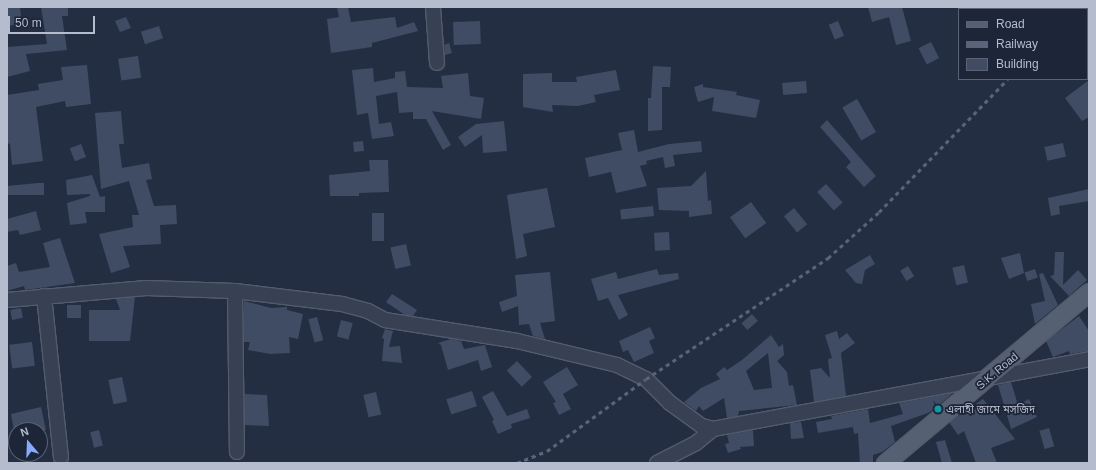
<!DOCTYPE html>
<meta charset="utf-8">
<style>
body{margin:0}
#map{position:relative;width:1096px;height:470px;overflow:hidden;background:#242e43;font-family:Helvetica,"Noto Sans Bengali",sans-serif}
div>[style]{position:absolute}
.building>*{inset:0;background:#3f4c63;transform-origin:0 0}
.roads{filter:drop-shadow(1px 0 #535c6d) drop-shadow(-1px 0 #535c6d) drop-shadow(0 1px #535c6d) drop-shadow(0 -1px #535c6d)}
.minor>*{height:14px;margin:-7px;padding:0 7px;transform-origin:7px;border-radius:7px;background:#384153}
.major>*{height:17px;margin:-8.5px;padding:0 8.5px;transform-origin:8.5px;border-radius:8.5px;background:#566073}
.rail>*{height:3px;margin-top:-1.5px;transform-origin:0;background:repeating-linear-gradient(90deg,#5a647a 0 4px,transparent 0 8px)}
.dots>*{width:11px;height:11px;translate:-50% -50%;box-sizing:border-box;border:2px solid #1d2638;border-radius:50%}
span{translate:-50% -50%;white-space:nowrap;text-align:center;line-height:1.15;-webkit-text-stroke:3.5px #1d2638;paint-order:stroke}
.street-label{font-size:11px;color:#b5bccd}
.poi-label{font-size:11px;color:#b5bccd}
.left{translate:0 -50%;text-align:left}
.frame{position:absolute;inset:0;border:8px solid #b5bccd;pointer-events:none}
.legend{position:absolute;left:958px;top:8px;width:130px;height:72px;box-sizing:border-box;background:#1d2638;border:1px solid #5a6274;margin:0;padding:5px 7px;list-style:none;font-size:12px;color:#b5bccd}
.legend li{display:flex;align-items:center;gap:8px;height:20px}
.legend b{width:20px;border:1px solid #5a6274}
.north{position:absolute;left:8px;top:422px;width:40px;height:40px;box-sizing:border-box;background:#1d2638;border:1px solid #5a6274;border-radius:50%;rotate:341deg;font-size:11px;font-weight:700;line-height:16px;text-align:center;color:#b5bccd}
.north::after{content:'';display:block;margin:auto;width:14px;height:18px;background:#88abff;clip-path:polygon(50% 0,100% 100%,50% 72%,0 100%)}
.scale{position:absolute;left:8px;top:16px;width:87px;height:18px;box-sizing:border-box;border:2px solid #b5bccd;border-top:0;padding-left:5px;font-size:12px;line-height:14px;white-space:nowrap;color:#b5bccd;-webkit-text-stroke:3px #1d2638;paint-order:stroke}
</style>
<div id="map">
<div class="building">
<i style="clip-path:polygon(7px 7px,20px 7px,22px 24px,7px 26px)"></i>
<i style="clip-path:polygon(41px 7px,68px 7px,68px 16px,62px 16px,67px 50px,26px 54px,30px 71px,7px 77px,7px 47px,47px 44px)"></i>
<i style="clip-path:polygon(337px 7px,348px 7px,351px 22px,395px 17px,397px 28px,414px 22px,418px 31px,372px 43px,372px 47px,331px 53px,327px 19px,339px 17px)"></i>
<i style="clip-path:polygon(868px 7px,902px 7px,911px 41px,896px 45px,889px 17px,872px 22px)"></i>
<i style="clip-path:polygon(126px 17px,131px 28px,120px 32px,115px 21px)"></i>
<i style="left:480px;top:21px;width:23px;height:27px;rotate:88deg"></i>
<i style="left:838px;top:21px;width:16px;height:10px;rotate:68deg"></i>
<i style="left:159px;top:26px;width:13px;height:19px;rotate:72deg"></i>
<i style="left:931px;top:42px;width:18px;height:14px;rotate:63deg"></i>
<i style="clip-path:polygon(449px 43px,452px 53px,445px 55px,444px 45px)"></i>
<i style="left:138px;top:56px;width:22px;height:20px;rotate:82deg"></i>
<i style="clip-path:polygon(87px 65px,91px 104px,66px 107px,65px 101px,36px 107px,43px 161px,12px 165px,10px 144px,7px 143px,7px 95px,39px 90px,38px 84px,63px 80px,61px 67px)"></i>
<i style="clip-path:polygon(653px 66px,671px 67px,670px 87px,662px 87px,662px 130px,648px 131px,648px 98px,651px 98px)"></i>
<i style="clip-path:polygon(373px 68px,374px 82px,395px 78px,395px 72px,405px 71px,407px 87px,443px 88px,441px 76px,468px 73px,470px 96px,484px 98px,481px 119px,432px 111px,451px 145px,443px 150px,426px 119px,413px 119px,413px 112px,399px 113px,397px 92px,376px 96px,379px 124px,391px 122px,394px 136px,372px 139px,368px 113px,357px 115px,352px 70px)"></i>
<i style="clip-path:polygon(616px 70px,620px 90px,594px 95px,596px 102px,578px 106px,552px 105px,553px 112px,523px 107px,523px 74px,552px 73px,552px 82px,577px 82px,576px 77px)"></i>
<i style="clip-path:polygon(1089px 80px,1089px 117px,1082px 121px,1065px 98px)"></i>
<i style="left:806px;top:81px;width:12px;height:24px;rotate:85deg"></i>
<i style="clip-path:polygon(703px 84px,703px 87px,737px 92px,736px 95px,760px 100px,756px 118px,712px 111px,714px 97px,698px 102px,694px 87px)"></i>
<i style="left:857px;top:99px;width:38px;height:17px;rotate:60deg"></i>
<i style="clip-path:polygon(121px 111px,124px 144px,119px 144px,122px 168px,149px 163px,152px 179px,146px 180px,154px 206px,176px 205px,177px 224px,160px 225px,161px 244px,123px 246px,130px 267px,111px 273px,99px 234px,133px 227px,132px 215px,139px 215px,129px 181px,101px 189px,95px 113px)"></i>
<i style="clip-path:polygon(827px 120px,876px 176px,864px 187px,846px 167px,851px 162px,820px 127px)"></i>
<i style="clip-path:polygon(504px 121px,507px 151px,483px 153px,482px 135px,465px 147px,458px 137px,476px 124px)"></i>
<i style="clip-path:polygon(634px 130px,638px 152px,669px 144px,701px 141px,702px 152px,673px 155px,675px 166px,665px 168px,663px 157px,646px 161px,647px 164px,640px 166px,647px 186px,616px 193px,611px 172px,589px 177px,585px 158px,622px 150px,618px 133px)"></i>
<i style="left:363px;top:141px;width:10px;height:10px;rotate:84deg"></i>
<i style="left:1063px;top:143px;width:14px;height:19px;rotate:78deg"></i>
<i style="left:81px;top:144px;width:14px;height:12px;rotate:69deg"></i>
<i style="clip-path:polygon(369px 160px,388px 160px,389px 192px,359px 193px,359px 196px,330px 196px,329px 175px,370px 171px)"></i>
<i style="clip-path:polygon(706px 171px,708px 201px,711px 200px,712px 214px,689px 217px,689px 211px,659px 210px,657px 188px,691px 186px)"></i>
<i style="clip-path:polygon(92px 175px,100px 197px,105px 196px,105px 212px,85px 212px,87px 223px,70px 225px,67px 203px,90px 196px,90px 194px,67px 195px,66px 180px)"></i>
<i style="clip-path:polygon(38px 183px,44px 183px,44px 195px,7px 195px,7px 186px)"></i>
<i style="left:826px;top:184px;width:25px;height:12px;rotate:48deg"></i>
<i style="clip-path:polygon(547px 188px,555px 227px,523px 234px,527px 256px,516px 259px,507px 195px)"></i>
<i style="clip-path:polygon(1089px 189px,1089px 201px,1059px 206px,1060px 214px,1051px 216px,1048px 198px)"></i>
<i style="left:751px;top:202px;width:26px;height:26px;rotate:54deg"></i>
<i style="left:653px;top:206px;width:10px;height:33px;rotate:84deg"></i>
<i style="left:794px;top:208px;width:21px;height:13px;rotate:51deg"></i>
<i style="clip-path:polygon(36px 211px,41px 230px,20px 235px,18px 230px,7px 232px,7px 219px)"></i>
<i style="left:372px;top:213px;width:12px;height:28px"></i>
<i style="left:669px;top:232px;width:18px;height:15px;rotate:87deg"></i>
<i style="clip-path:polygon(60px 238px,75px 283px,25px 290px,24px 286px,7px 291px,7px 266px,16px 263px,19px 272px,50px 267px,43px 243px)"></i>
<i style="left:406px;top:244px;width:22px;height:16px;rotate:77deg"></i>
<i style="clip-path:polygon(1055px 252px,1064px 252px,1063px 285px,1078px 270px,1087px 280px,1069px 296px,1050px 276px,1054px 275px)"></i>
<i style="clip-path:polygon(1020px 253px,1024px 273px,1009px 279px,1001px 258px)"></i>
<i style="clip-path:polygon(870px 255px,875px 264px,865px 270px,862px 284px,856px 283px,845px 270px)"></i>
<i style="left:964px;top:265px;width:18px;height:12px;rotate:77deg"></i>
<i style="left:908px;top:266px;width:12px;height:9px;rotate:59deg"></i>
<i style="clip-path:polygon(657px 269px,659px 275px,678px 273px,679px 279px,618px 295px,628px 315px,619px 320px,608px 298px,598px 301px,591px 279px,616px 272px,618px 279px)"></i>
<i style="left:1035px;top:269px;width:9px;height:11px;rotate:72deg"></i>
<i style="clip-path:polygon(550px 272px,555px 321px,540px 323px,545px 339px,533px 336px,529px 324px,519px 325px,518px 306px,502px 312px,499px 302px,517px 296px,515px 275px)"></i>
<i style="clip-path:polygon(1043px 273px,1058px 305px,1035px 324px,1031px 304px,1045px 301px,1039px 274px)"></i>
<i style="clip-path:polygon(392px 294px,417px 310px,413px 316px,405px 315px,386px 302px)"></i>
<i style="clip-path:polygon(135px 297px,130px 341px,89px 341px,89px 310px,120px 310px,116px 299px)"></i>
<i style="clip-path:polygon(244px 301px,271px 308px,287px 307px,287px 310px,303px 314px,298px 339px,289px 337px,290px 353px,270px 354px,248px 350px,250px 342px,244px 342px)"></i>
<i style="left:67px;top:305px;width:14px;height:13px"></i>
<i style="left:21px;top:308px;width:10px;height:11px;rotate:79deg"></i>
<i style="left:752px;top:314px;width:9px;height:14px;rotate:49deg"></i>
<i style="clip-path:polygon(1079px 316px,1089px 331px,1089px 351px,1070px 354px,1069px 351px,1053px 357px,1046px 341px)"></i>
<i style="left:317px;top:317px;width:24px;height:9px;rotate:75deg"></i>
<i style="left:341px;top:320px;width:12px;height:17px;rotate:14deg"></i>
<i style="clip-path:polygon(650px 327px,655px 338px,649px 341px,654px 353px,634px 362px,628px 350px,623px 352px,619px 341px)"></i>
<i style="clip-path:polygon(385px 329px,393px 331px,389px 347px,400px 346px,402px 363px,382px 361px,384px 339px,382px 338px)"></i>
<i style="clip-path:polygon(837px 331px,839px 339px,847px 333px,855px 343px,841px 353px,846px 396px,814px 402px,810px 370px,821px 368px,830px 378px,828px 359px,832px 358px,825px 335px)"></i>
<i style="clip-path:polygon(evenodd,771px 335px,779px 347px,783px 344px,784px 355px,777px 361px,787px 372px,789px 386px,793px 385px,797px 405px,739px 411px,738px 416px,727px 418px,724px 398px,703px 411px,699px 406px,696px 411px,684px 402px,701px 388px,720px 379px,716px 374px,724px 367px,727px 370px,742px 360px,771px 335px,768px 353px,772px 388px,754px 390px,746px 371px,768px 353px)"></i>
<i style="clip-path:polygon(451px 339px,461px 341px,464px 349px,485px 345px,492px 367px,481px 371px,478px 360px,448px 370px,441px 345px,438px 343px)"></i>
<i style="left:32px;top:342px;width:24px;height:23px;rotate:83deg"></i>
<i style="left:517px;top:361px;width:22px;height:14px;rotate:47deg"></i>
<i style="clip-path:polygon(567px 367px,578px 385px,563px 394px,571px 409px,559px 415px,553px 403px,556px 402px,543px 382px)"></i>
<i style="left:122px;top:377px;width:25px;height:14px;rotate:78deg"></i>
<i style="clip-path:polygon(1011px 382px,1018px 405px,1029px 399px,1037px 417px,1011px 429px,998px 385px)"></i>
<i style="left:472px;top:391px;width:16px;height:27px;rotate:72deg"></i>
<i style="clip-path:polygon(493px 391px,507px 416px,527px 409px,530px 418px,511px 424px,512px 428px,498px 434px,492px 421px,494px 420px,482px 397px)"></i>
<i style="left:376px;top:392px;width:23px;height:13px;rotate:77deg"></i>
<i style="clip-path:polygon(953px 393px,938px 406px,933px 400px,936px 408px,928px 413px,891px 426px,895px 442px,882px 452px,873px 455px,873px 463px,860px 463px,858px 433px,854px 434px,853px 427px,818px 433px,816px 422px,832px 419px,831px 416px,868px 409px,870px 423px,903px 414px,899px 403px)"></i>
<i style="clip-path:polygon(245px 394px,267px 395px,269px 426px,245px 425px)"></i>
<i style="clip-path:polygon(983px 399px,1015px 439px,991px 448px,997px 463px,976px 463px,964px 431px,958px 435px,949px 422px)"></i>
<i style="clip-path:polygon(41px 407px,46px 430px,14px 430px,11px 414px)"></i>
<i style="clip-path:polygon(801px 422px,804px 438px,791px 439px,790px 423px)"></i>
<i style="left:1049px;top:428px;width:19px;height:10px;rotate:74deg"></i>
<i style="left:99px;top:430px;width:16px;height:9px;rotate:76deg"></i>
<i style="clip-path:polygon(753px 430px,754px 446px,740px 447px,741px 449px,728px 453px,725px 444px,729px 443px,727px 435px)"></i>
<i style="clip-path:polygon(945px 440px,952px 463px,942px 463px,936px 442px)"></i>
</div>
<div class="roads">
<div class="minor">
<i style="left:433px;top:7px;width:56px;rotate:85.9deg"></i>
<i style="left:235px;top:291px;width:161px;rotate:89.3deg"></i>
<i style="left:44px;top:296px;width:162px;rotate:84deg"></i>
<i style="left:7px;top:300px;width:140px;rotate:-4.9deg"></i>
<i style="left:146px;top:288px;width:89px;rotate:1.9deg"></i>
<i style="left:235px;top:291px;width:108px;rotate:6.9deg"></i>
<i style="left:342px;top:304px;width:27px;rotate:15deg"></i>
<i style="left:368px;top:311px;width:19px;rotate:28deg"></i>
<i style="left:385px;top:320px;width:134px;rotate:9deg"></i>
<i style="left:517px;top:341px;width:103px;rotate:13.5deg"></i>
<i style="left:617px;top:365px;width:32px;rotate:26deg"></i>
<i style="left:646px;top:379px;width:34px;rotate:45deg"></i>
<i style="left:670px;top:403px;width:39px;rotate:36deg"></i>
<i style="left:702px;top:426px;width:11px;rotate:15deg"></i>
<i style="left:713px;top:429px;width:382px;rotate:-10.5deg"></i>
<i style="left:657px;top:463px;width:44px;rotate:-27.1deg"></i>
<i style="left:696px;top:443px;width:22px;rotate:-39deg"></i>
</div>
<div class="major">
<i style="left:885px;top:463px;width:266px;rotate:-40deg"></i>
</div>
</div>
<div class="rail">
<i style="left:1079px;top:9px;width:3px;rotate:-45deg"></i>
<i style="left:517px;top:463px;width:32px;rotate:-22deg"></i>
<i style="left:547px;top:451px;width:122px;rotate:-36deg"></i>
<i style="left:646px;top:379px;width:219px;rotate:-33.6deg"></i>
<i style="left:828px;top:258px;width:69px;rotate:-42deg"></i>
<i style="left:879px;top:212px;width:185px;rotate:-45.9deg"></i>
</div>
<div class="dots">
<i style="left:938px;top:409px;background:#0f9aa8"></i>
</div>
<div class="street-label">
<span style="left:997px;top:371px;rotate:-40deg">S.K. Road</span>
</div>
<div class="poi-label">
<span class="left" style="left:946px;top:409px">এলাহী জামে মসজিদ</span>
</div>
<div class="frame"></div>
<ul class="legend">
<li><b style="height:5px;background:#566073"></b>Road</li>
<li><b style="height:5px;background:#5a647a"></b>Railway</li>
<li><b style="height:11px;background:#3f4c63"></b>Building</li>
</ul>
<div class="north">N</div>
<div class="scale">50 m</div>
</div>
